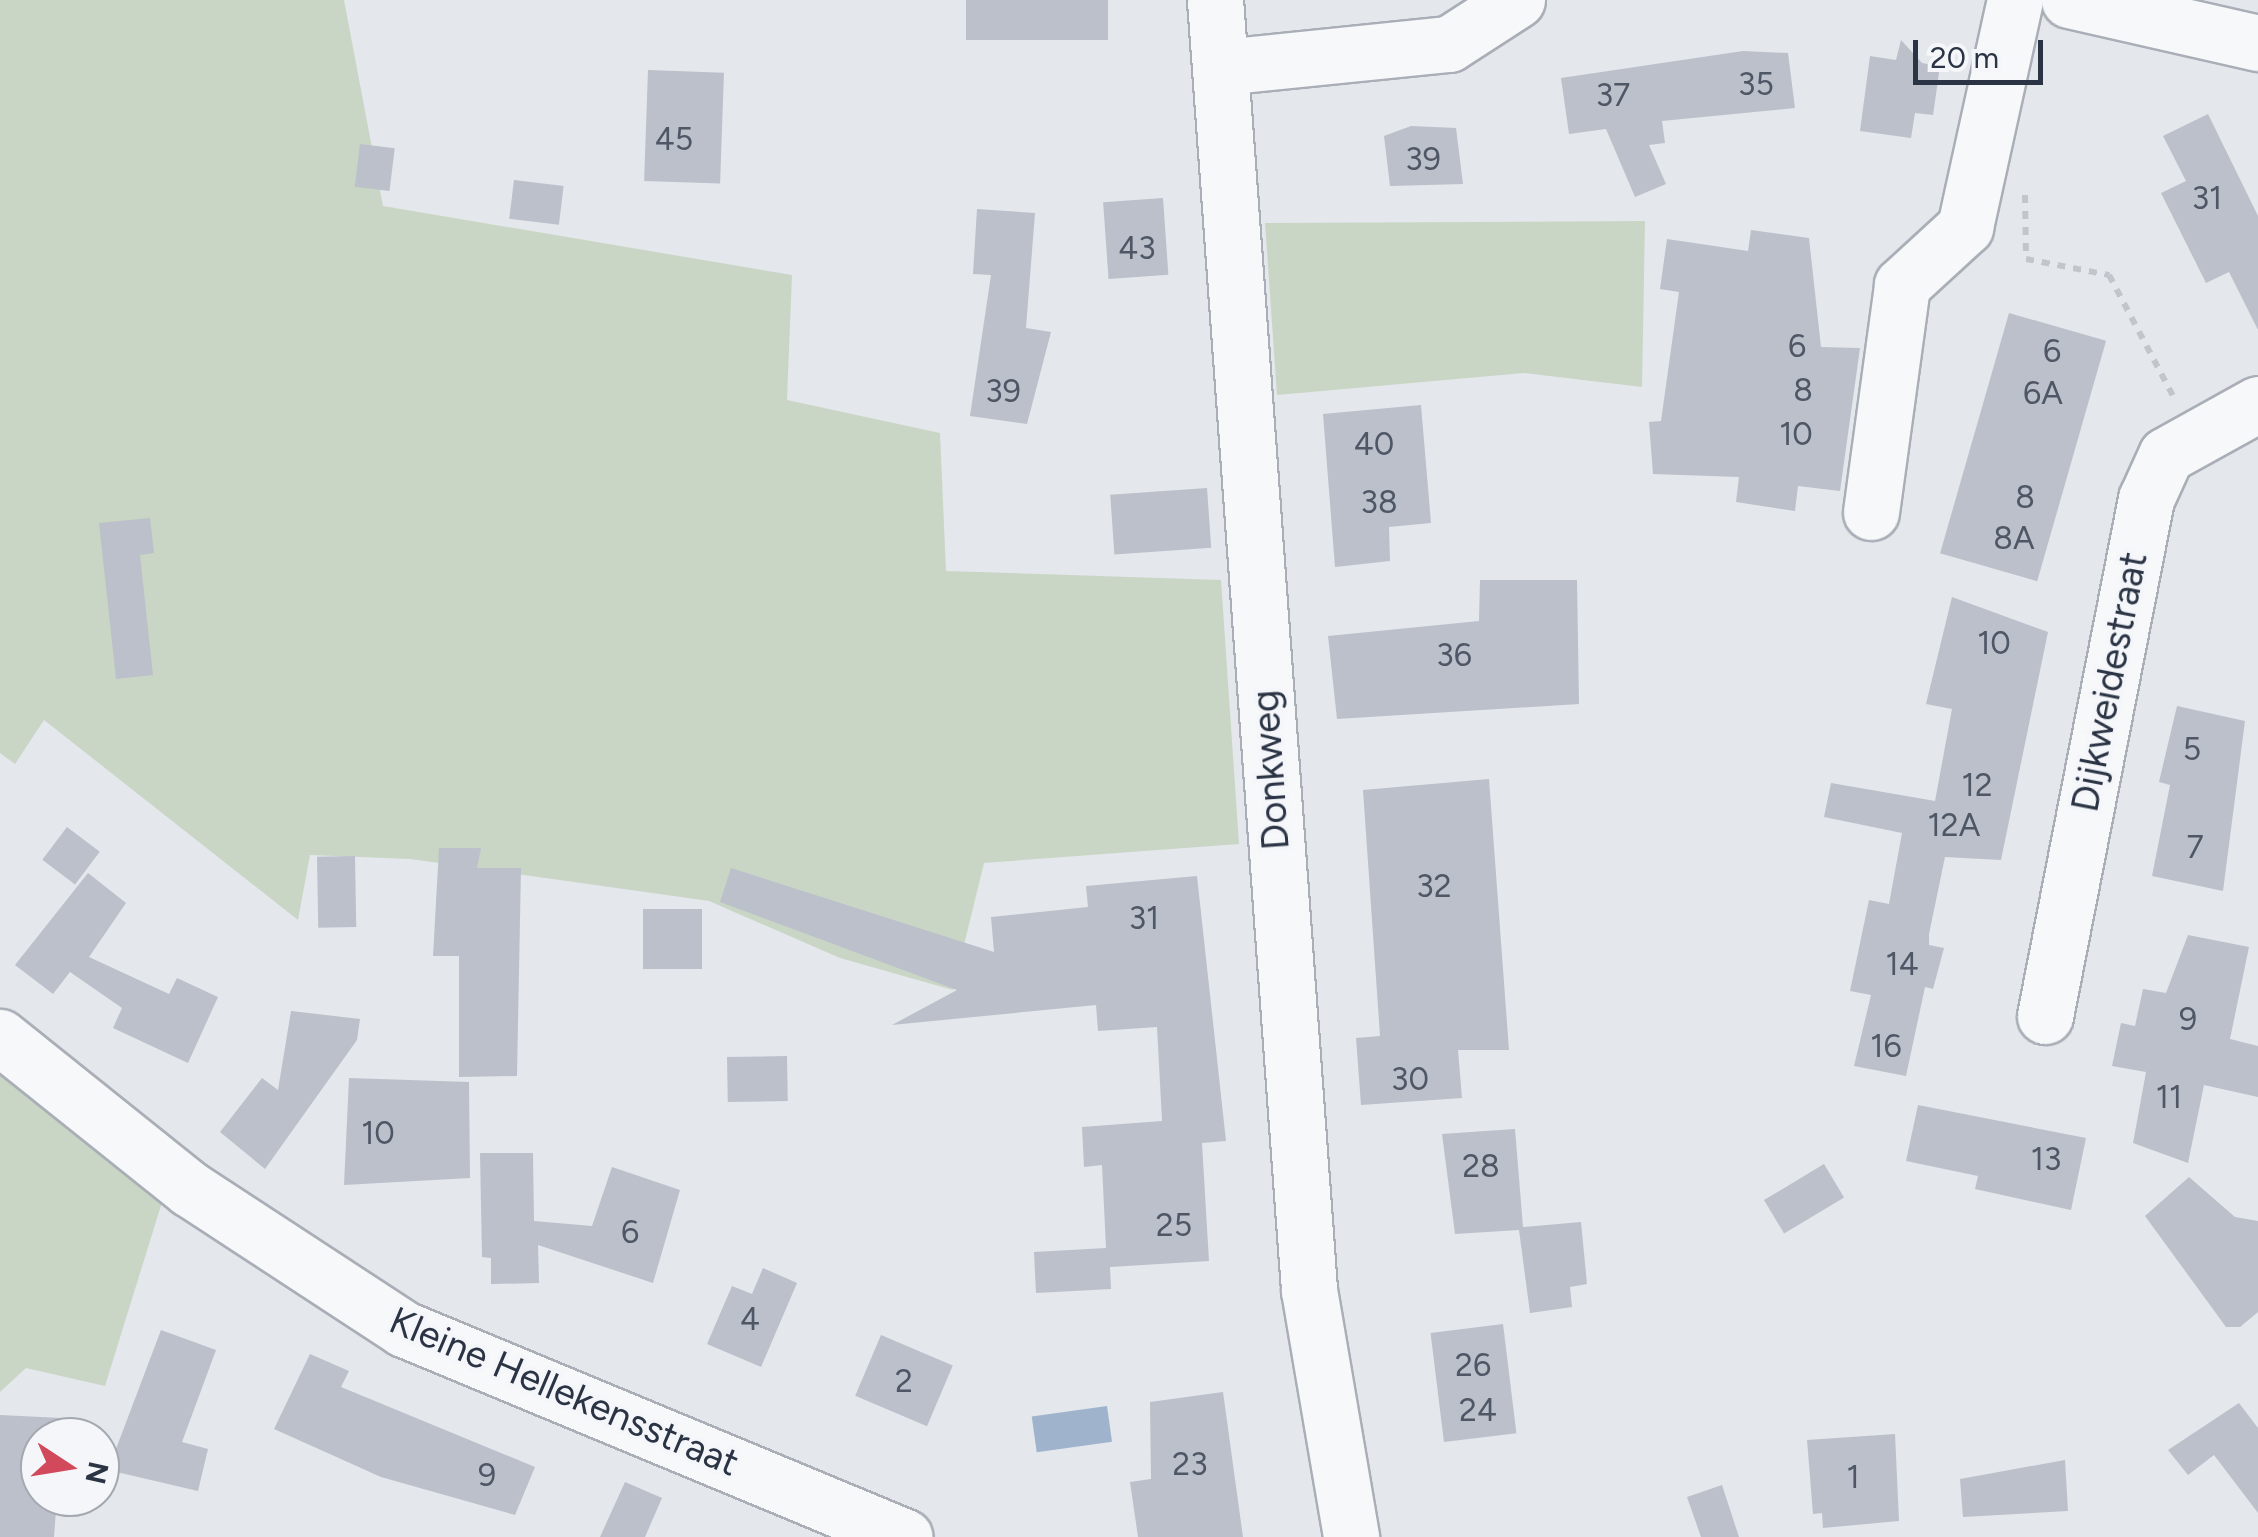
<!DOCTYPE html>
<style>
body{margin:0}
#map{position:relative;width:2258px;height:1537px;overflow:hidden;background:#e4e7ec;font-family:Figtree,sans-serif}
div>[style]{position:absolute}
.green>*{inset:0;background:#c9d6c5}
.water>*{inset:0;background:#9fb4cc;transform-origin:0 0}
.building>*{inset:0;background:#bbc0ca;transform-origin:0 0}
.path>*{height:6px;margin-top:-3px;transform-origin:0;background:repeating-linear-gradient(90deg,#c2c5cb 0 8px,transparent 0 16px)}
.roads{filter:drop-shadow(2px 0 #a9aeb7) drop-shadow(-2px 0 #a9aeb7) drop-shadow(0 2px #a9aeb7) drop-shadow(0 -2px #a9aeb7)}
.minor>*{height:55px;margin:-27.5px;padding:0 27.5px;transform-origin:27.5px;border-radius:27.5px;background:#f7f8fa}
span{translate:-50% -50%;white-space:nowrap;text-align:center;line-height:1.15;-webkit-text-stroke:8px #f4f6f9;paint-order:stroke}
.number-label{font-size:32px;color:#4f5766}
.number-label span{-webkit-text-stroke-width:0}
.street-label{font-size:38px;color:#2b3445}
.north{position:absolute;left:20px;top:1417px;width:100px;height:100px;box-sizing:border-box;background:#f4f6f9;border:2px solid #a4a8b1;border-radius:50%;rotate:102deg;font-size:28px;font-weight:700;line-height:40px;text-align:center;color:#2b3445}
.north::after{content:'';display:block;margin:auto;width:35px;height:45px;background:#d1495b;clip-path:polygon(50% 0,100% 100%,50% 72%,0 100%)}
.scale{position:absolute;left:1913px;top:40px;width:130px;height:45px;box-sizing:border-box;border:5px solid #2b3445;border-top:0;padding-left:12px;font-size:30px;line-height:35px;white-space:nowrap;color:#2b3445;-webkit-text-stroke:8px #f4f6f9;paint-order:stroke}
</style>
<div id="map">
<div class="green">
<i style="clip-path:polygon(0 0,344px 0,383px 206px,792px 275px,787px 400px,940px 433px,946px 571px,1221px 580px,1239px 844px,984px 863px,953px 990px,840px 958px,709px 901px,410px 859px,310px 855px,298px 920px,44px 720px,15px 764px,0 753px)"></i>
<i style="clip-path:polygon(1645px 221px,1642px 387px,1524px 373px,1277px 395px,1265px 223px)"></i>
<i style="clip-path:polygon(0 1065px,163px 1199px,105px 1386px,26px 1368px,0 1392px)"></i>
</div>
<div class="water">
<i style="left:1107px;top:1406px;width:36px;height:76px;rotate:82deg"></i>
</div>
<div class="building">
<i style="left:966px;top:0;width:142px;height:40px"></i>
<i style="clip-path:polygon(1901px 40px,1922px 63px,1940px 66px,1933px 115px,1915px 113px,1911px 138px,1860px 131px,1870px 56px,1896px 60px)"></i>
<i style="clip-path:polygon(1743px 51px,1788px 53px,1795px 108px,1662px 121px,1665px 143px,1649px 145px,1666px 184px,1635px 197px,1606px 129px,1569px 134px,1561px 78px)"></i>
<i style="left:648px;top:70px;width:76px;height:111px;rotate:2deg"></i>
<i style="clip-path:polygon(2208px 114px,2258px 216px,2258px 330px,2229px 272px,2206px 283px,2161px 193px,2186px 181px,2163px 136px)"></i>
<i style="clip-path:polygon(1411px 126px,1456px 128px,1463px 184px,1390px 186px,1384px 136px)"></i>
<i style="left:360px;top:144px;width:35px;height:43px;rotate:7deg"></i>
<i style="left:514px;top:180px;width:50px;height:39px;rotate:7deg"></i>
<i style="left:1163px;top:198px;width:77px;height:60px;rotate:86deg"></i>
<i style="clip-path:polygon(977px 209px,1035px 213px,1026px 328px,1051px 332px,1027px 424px,970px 416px,991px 275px,973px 274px)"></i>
<i style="clip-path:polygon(1751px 230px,1809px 238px,1821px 347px,1860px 348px,1840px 491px,1798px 486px,1795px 511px,1736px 502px,1739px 477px,1653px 474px,1649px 422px,1661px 421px,1679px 292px,1660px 289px,1667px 239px,1748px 251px)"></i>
<i style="left:2009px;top:313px;width:101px;height:250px;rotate:16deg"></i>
<i style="clip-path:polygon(1421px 405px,1431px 523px,1389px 527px,1390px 561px,1335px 567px,1323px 414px)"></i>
<i style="left:1207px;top:488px;width:60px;height:97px;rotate:86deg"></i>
<i style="clip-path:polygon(150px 518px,154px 553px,140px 555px,153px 675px,116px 679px,99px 523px)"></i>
<i style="clip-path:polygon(1480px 580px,1577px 580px,1579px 704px,1337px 719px,1328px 636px,1479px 621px)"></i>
<i style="clip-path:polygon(1952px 597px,2048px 632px,2001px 860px,1945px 857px,1929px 934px,1929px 945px,1944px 948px,1933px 989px,1925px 987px,1906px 1076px,1854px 1066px,1871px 995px,1850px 991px,1869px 900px,1889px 904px,1902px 833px,1824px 817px,1831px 783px,1935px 801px,1952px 709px,1926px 704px)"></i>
<i style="clip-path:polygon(2177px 706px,2245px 721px,2223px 891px,2152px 876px,2170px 785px,2159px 782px)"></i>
<i style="clip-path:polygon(1489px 779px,1509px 1050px,1458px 1050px,1462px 1098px,1361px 1105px,1356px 1038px,1380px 1036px,1363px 790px)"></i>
<i style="left:67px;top:827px;width:41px;height:41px;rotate:37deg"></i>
<i style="clip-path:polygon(439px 848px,481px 848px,477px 868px,521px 868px,517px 1076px,459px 1077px,459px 956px,433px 956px)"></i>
<i style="left:355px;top:856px;width:71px;height:38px;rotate:89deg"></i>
<i style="clip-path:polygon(731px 868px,994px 952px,991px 917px,1088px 907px,1086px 886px,1197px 876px,1226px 1141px,1202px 1143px,1209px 1261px,1110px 1267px,1111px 1289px,1036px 1293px,1034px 1252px,1106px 1248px,1102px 1165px,1084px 1167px,1082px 1127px,1162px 1121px,1157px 1027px,1098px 1031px,1096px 1005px,892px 1025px,957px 990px,720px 902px)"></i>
<i style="clip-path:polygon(88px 873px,126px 903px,89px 957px,169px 994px,177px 978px,218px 997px,188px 1063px,113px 1028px,122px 1008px,70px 972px,53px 994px,15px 965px)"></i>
<i style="left:643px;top:909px;width:59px;height:60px"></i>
<i style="clip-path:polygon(2188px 935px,2249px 947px,2230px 1039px,2258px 1046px,2258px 1097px,2204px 1085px,2188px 1163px,2133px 1143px,2146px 1072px,2112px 1066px,2121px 1023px,2135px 1026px,2143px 989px,2166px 993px)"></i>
<i style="clip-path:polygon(291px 1011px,360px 1019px,357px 1040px,265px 1169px,220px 1132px,262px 1078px,278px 1090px)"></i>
<i style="left:787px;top:1056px;width:45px;height:60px;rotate:89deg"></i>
<i style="clip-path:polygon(349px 1078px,469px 1082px,470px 1178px,344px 1185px)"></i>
<i style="clip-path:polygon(1918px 1105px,2086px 1138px,2071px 1210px,1975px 1189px,1978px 1176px,1906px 1161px)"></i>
<i style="clip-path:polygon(1515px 1129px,1523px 1227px,1581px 1222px,1587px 1284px,1570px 1287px,1572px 1307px,1530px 1313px,1519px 1230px,1455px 1234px,1442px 1134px)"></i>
<i style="clip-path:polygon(480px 1153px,533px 1153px,534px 1221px,592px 1226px,612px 1167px,680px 1190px,653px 1283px,538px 1245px,539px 1283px,491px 1284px,491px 1258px,482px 1257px)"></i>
<i style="left:1824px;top:1164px;width:39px;height:70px;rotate:59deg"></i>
<i style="clip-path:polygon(2189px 1177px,2235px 1217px,2258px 1221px,2258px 1312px,2240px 1327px,2226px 1327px,2145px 1216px)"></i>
<i style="clip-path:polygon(763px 1268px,797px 1283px,761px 1367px,707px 1344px,732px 1286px,752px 1294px)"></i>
<i style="left:1503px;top:1324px;width:110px;height:73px;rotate:83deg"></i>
<i style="clip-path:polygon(161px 1330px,216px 1350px,182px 1442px,208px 1449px,198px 1491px,108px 1470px)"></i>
<i style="left:881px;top:1335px;width:78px;height:66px;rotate:23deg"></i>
<i style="clip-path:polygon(310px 1354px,349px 1371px,341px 1387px,535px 1467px,515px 1515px,381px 1477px,274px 1429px)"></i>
<i style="clip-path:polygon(1223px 1392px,1243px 1537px,1138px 1537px,1130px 1482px,1151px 1479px,1150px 1402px)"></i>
<i style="clip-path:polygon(2239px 1403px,2258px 1428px,2258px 1513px,2214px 1455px,2188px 1475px,2168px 1450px)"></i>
<i style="clip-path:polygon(0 1415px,61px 1418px,60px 1437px,40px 1437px,40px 1497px,57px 1497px,54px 1537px,0 1537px)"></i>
<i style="clip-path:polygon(1895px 1434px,1899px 1521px,1823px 1528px,1822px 1513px,1813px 1514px,1807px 1440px)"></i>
<i style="clip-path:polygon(2065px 1460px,2068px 1511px,1963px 1517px,1960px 1479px)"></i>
<i style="clip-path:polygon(625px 1482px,662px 1498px,645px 1537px,600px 1537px)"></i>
<i style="clip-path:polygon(1722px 1485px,1739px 1537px,1701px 1537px,1687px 1497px)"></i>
</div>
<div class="path">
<i style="left:2025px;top:195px;width:64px;rotate:89.1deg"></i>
<i style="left:2026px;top:259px;width:85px;rotate:10.9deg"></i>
<i style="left:2109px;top:275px;width:139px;rotate:62.1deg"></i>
</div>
<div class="roads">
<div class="minor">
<i style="left:1215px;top:0;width:1293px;rotate:85.83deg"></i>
<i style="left:1309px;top:1290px;width:251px;rotate:80.3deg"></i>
<i style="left:2069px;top:0;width:194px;rotate:12.8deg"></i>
<i style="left:1222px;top:67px;width:228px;rotate:-5.8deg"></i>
<i style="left:1449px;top:44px;width:81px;rotate:-32.9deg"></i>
<i style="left:1871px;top:512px;width:229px;rotate:-82.2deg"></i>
<i style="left:1902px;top:285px;width:86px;rotate:-42.6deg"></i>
<i style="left:1965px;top:227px;width:232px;rotate:-77.6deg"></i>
<i style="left:2045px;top:1016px;width:527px;rotate:-78.95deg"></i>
<i style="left:2146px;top:499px;width:48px;rotate:-65.6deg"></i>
<i style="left:2166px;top:455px;width:105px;rotate:-29deg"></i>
<i style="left:0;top:1037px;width:243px;rotate:38.7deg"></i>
<i style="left:190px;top:1189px;width:256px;rotate:33.2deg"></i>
<i style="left:404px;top:1329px;width:542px;rotate:22.55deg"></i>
</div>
</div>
<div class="number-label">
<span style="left:1756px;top:84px">35</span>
<span style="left:1613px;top:95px">37</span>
<span style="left:674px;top:139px">45</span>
<span style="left:1423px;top:159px">39</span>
<span style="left:2207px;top:198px">31</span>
<span style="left:1137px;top:248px">43</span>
<span style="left:1797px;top:346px">6</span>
<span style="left:2052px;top:351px">6</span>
<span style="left:1803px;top:390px">8</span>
<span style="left:1003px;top:391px">39</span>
<span style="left:2043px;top:393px">6A</span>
<span style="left:1796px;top:434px">10</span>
<span style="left:1374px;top:444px">40</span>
<span style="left:2025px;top:497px">8</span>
<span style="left:1379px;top:502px">38</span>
<span style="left:2014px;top:538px">8A</span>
<span style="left:1994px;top:643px">10</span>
<span style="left:1454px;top:655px">36</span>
<span style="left:2192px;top:749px">5</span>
<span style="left:1977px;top:785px">12</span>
<span style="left:1954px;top:825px">12A</span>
<span style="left:2195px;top:847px">7</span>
<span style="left:1434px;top:886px">32</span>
<span style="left:1144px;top:918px">31</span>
<span style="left:1902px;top:964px">14</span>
<span style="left:2188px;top:1019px">9</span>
<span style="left:1886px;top:1046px">16</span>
<span style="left:1410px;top:1079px">30</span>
<span style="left:2169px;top:1097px">11</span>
<span style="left:378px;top:1133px">10</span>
<span style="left:2046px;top:1159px">13</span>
<span style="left:1481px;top:1166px">28</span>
<span style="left:1174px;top:1225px">25</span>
<span style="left:630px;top:1232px">6</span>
<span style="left:750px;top:1319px">4</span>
<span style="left:1473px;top:1365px">26</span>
<span style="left:904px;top:1381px">2</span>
<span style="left:1478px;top:1410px">24</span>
<span style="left:1190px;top:1464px">23</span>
<span style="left:487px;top:1475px">9</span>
<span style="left:1853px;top:1477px">1</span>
</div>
<div class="street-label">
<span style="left:2110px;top:682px;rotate:-79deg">Dijkweidestraat</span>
<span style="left:1271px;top:770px;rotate:-94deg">Donkweg</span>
<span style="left:564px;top:1392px;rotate:23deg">Kleine Hellekensstraat</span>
</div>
<div class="north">N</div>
<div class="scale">20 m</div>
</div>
